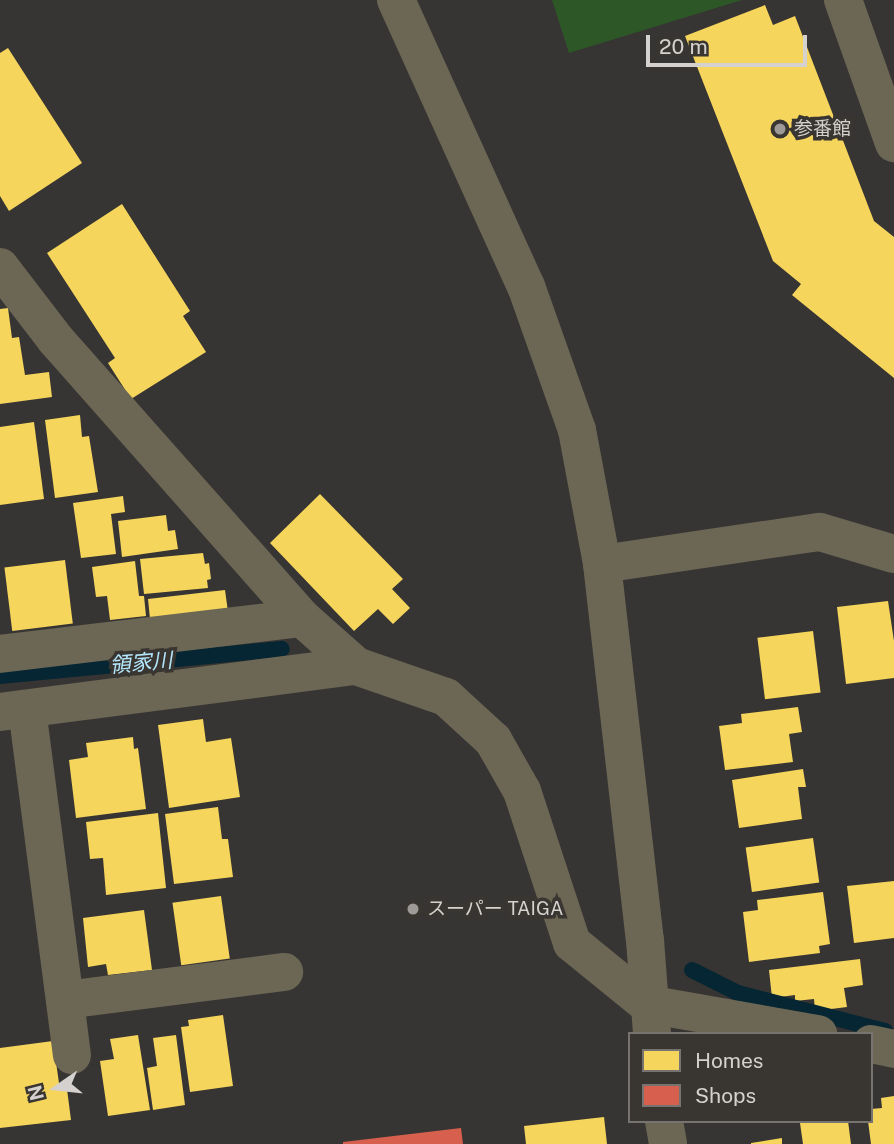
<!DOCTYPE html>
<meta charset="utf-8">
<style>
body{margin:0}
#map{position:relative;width:894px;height:1144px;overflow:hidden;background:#373533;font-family:"Public Sans","Noto Sans JP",sans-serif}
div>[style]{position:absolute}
.green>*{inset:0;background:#2d5727}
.homes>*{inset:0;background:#f6d55c;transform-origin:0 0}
.shops>*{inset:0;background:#d6604d}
.stream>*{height:16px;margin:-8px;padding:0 8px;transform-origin:8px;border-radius:8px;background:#052632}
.minor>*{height:38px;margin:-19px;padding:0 19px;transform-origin:19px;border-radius:19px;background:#6c6654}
.dots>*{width:19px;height:19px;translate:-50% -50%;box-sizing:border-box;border:4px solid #393531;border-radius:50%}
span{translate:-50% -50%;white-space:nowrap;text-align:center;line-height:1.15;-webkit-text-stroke:7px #393531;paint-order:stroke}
.poi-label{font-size:19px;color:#d4d1cf}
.left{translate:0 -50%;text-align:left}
.water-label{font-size:21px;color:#b3e6fb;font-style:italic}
.legend{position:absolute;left:628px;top:1032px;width:245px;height:91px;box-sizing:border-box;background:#393531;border:2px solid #777370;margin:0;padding:9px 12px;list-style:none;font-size:21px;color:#d4d1cf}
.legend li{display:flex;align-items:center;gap:14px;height:35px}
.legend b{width:35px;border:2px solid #777370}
.north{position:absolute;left:21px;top:1053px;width:70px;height:70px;-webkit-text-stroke:5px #393531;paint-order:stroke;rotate:256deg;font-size:19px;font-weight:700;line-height:28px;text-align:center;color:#d4d1cf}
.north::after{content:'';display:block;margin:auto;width:24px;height:32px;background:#d4d1cf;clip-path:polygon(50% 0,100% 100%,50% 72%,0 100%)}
.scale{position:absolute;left:646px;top:35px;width:161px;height:32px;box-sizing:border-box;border:4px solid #d4d1cf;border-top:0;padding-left:9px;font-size:21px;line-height:24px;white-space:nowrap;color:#d4d1cf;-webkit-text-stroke:5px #393531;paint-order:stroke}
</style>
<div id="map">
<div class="green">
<i style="clip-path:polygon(552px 0,742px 0,569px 53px)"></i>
</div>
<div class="homes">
<i style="clip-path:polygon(765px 5px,773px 25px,795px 16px,874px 221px,894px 237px,894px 378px,792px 295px,801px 284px,773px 261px,685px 36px)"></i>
<i style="clip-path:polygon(8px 48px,82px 163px,9px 211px,0 196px,0 53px)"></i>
<i style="clip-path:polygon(122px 204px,190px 311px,183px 316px,206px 352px,131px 399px,108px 363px,115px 358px,47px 253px)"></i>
<i style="clip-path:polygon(8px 308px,12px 338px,19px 337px,25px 375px,49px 372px,52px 397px,0 404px,0 309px)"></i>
<i style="clip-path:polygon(80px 415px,82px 437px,89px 436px,98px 492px,55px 498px,45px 420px)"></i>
<i style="clip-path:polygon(34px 422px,44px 499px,0 505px,0 427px)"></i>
<i style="clip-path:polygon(320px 494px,403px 579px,392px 589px,410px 608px,393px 624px,378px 609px,354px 631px,270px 543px)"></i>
<i style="clip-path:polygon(123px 496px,125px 512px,111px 514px,116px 554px,81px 558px,73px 503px)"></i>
<i style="clip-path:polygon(166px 515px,168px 531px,175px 530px,178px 549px,122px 557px,118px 521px)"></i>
<i style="clip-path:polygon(203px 553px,205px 564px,209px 563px,211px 579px,207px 580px,208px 588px,144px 594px,140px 559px)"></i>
<i style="left:65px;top:560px;width:64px;height:61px;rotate:83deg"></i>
<i style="clip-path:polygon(135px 561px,139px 596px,144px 596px,146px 616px,110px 620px,107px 596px,96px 597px,92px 567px)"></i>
<i style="clip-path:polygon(225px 590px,228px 612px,151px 629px,148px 599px)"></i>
<i style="clip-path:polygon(888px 601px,894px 641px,894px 678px,846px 684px,837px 607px)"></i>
<i style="left:813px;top:631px;width:62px;height:56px;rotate:83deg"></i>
<i style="clip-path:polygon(798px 707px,802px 732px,789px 734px,793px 762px,725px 770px,719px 726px,742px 723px,741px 714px)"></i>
<i style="clip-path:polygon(203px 719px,206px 742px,231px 738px,240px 797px,169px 808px,158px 725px)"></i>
<i style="clip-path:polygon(133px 737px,134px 749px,138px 748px,146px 809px,76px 818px,69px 760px,88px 757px,86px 743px)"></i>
<i style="clip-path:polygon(803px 769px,806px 787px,798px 787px,802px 819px,739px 828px,732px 780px)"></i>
<i style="clip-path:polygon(218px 807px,222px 839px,228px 839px,233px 877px,174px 884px,165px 814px)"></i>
<i style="clip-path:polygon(158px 813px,166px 888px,106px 895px,103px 858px,90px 859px,86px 822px)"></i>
<i style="left:813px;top:838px;width:45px;height:68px;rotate:82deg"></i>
<i style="clip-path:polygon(894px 881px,894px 938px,854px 943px,847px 886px)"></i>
<i style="clip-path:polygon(823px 892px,830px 944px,819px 946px,820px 953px,749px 962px,743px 912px,758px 910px,757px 900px)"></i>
<i style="left:221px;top:896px;width:63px;height:49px;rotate:82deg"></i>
<i style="clip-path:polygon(144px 910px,152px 970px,108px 975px,106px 964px,88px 967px,83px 918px)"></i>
<i style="clip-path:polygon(860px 959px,863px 985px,844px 988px,847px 1007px,815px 1011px,814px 999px,795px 1001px,795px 995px,772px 998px,769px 970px)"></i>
<i style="clip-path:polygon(223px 1015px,233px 1086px,190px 1092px,181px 1027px,189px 1026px,188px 1020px)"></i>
<i style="clip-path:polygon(138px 1035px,150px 1110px,108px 1116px,100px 1061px,114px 1059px,110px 1039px)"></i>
<i style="clip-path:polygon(176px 1035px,185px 1105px,153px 1110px,147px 1068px,157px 1066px,153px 1038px)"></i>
<i style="clip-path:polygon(53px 1041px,60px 1090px,67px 1089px,71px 1120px,0 1128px,0 1048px)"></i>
<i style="clip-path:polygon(894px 1096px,894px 1144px,871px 1144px,868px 1121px,871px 1121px,871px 1109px,882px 1108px,881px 1098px)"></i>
<i style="clip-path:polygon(604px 1117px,607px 1144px,526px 1144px,524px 1126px)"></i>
<i style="clip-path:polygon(848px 1121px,851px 1144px,803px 1144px,800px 1123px)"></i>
<i style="clip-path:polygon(782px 1138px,782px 1144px,751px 1144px,751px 1143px)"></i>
</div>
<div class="shops">
<i style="clip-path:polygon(461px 1128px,463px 1144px,343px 1144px,343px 1142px)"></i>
</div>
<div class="stream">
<i style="left:0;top:676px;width:283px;rotate:-5.5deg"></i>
<i style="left:692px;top:970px;width:51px;rotate:26.6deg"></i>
<i style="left:738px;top:993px;width:152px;rotate:14.5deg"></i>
</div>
<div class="minor">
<i style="left:396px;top:0;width:314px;rotate:65.6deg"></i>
<i style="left:526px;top:286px;width:153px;rotate:70.5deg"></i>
<i style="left:577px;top:430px;width:136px;rotate:79.4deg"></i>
<i style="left:602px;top:564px;width:378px;rotate:83.5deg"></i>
<i style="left:645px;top:940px;width:94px;rotate:85.7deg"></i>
<i style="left:843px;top:0;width:152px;rotate:70.4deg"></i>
<i style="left:0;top:267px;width:92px;rotate:52.5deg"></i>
<i style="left:56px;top:340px;width:371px;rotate:48.5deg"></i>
<i style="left:302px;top:618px;width:72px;rotate:41.6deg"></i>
<i style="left:356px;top:666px;width:95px;rotate:19deg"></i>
<i style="left:446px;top:697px;width:64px;rotate:42.5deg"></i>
<i style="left:493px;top:740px;width:59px;rotate:60.4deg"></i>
<i style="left:522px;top:791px;width:160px;rotate:71.8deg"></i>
<i style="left:572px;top:943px;width:97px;rotate:39.1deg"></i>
<i style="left:647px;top:1004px;width:174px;rotate:10deg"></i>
<i style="left:602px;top:564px;width:220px;rotate:-8.4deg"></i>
<i style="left:820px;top:532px;width:77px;rotate:16.6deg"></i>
<i style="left:0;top:654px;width:304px;rotate:-6.8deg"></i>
<i style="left:27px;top:709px;width:349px;rotate:82.6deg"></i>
<i style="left:0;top:712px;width:359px;rotate:-7.4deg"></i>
<i style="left:65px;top:1000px;width:221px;rotate:-7.3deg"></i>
<i style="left:871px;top:1044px;width:24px;rotate:12deg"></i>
<i style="left:664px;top:1121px;width:23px;rotate:80deg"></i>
</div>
<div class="dots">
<i style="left:780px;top:129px;background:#9d9a98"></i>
<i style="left:413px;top:909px;background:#9d9a98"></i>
</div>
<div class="poi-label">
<span class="left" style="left:794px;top:129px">参番館</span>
<span class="left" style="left:427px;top:909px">スーパー TAIGA</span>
</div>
<div class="water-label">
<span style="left:141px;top:663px;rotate:-5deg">領家川</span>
</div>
<ul class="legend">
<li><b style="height:19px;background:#f6d55c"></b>Homes</li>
<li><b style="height:19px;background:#d6604d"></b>Shops</li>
</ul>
<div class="north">N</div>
<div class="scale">20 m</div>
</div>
